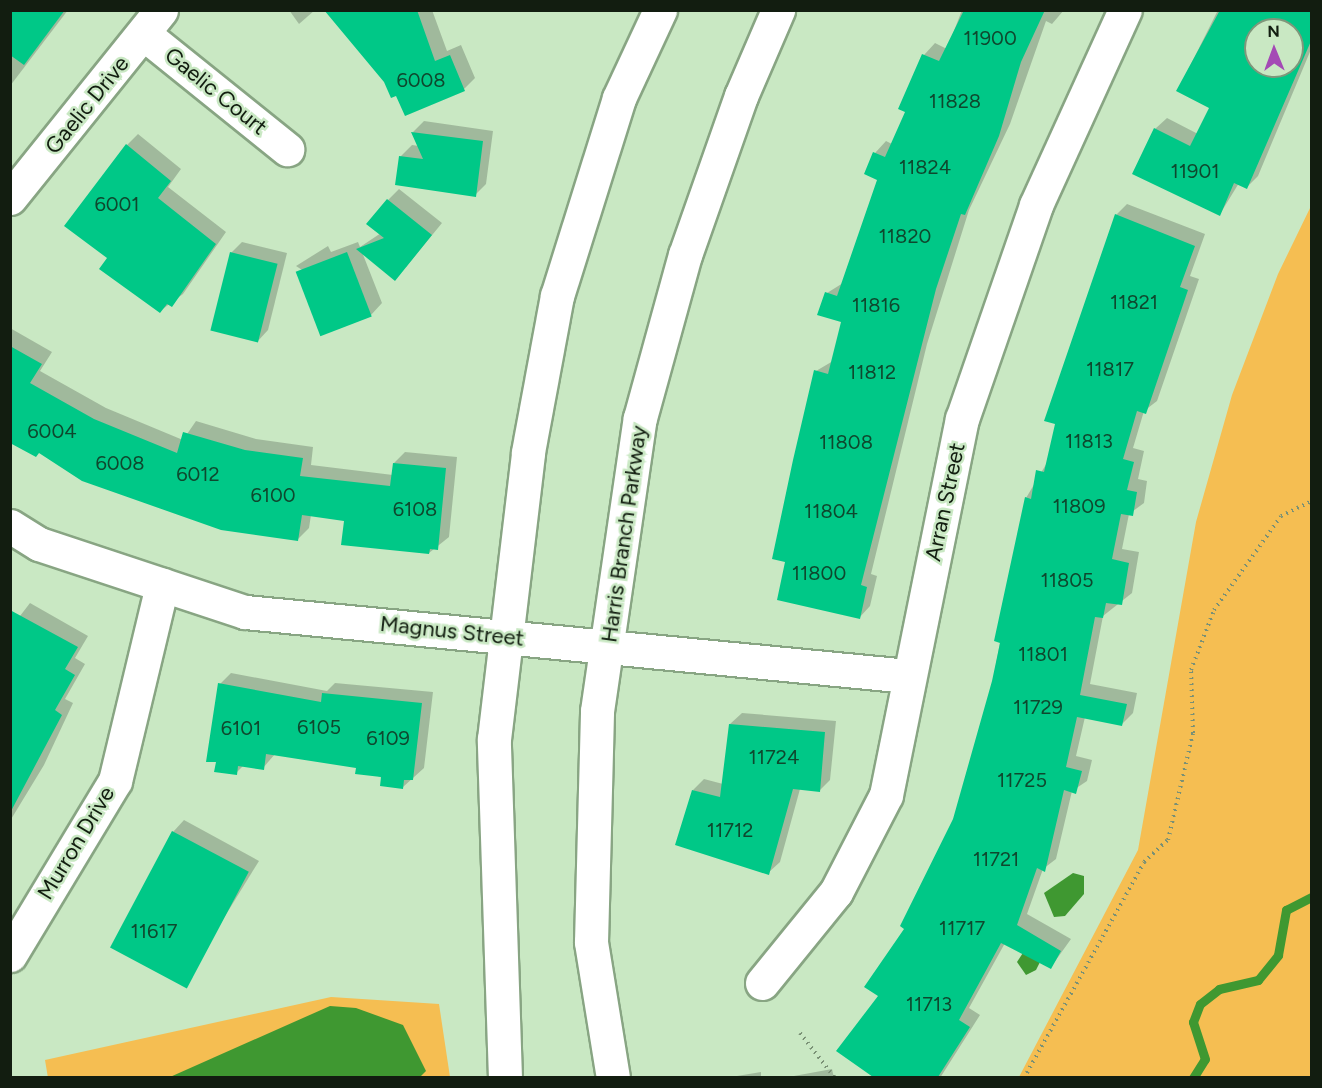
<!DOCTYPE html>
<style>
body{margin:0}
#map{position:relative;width:1322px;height:1088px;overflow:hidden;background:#c9e8c3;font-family:Figtree,sans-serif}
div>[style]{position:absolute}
.green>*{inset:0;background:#f5be52}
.water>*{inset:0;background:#3f9831}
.shadow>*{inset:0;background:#0003}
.stream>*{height:9px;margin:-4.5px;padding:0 4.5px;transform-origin:4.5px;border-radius:4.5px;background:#3f9831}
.building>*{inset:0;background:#00c887;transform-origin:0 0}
.path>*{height:4px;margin-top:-2px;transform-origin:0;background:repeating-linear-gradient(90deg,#799075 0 1.5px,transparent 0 6px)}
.roads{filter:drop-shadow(2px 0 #88a583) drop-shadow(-2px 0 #88a583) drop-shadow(0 2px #88a583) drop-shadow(0 -2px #88a583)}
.street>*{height:33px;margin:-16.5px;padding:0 16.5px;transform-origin:16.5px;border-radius:16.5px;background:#fff}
.secondary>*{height:33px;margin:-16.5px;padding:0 16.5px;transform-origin:16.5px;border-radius:16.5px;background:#fff}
span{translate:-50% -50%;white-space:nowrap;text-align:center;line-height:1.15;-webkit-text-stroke:5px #c9e8c3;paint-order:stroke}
.number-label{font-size:20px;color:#0e482e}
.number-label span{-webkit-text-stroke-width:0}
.street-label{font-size:22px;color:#121d10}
.frame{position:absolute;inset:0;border:12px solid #121d10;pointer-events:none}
.north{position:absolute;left:1244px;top:18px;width:60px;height:60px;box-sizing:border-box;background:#c9e8c3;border:2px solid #80977b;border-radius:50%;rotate:359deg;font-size:16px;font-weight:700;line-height:24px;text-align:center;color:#121d10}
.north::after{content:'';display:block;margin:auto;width:21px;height:27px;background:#a44ab5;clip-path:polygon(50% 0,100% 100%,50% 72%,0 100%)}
</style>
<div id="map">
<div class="green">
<i style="clip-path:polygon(1311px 206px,1311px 1077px,1019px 1077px,1138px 850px,1196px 522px,1232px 395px,1278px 274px)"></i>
<i style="clip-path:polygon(331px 997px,439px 1004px,450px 1077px,48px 1078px,45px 1060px)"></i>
</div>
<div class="water">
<i style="clip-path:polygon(1073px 873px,1084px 876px,1084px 894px,1065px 916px,1054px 917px,1044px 893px)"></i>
<i style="clip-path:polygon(1034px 936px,1048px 946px,1036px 970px,1026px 975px,1017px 962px)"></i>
<i style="clip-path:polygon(330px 1006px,356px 1008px,403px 1025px,426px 1071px,419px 1078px,170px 1077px)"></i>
</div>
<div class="shadow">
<i style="clip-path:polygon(10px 10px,68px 10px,10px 86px)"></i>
<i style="clip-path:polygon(289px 10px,315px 10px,299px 24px)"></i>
<i style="clip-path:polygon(326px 10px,432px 10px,447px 51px,461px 45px,475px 78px,464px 89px,397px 94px)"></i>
<i style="clip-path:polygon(962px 10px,1064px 10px,1052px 24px,1046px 21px,1010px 124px,969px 210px,927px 344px,871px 574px,877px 576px,870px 606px,859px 618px,816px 371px,833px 361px,843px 321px,827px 293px,843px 283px,879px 179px,866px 173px,875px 153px,886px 141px,892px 144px,907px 111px,900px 108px,924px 55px,935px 43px,947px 49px)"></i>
<i style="clip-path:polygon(evenodd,1218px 10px,1312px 10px,1312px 47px,1258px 176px,1247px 187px,1239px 183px,1220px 214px,1155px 129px,1167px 118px,1198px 134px,1211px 108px,1178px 90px,1218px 10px,1256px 30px,1292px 30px,1292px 66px,1256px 66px,1256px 30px)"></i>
<i style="clip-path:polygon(424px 121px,493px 131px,486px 184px,475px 195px,400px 157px,412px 145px,419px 146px,413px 132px)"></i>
<i style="clip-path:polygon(138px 134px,181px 169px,168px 187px,226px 232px,183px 294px,160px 311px,109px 258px,127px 145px)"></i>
<i style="clip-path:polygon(399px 189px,442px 223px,406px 267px,362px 252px,382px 303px,371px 315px,296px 266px,328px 246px,331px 252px,358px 242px,360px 247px,381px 233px,388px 200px)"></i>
<i style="clip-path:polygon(1127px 204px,1205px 234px,1190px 276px,1199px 279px,1157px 401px,1144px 411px,1133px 448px,1144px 451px,1138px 479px,1147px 481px,1144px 503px,1129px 514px,1122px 549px,1139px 552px,1132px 593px,1103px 616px,1090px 684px,1137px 693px,1133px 713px,1122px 724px,1085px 717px,1076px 756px,1092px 760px,1087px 781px,1072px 791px,1056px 859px,1043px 869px,1027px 914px,1071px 939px,1051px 967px,1005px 943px,969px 1008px,980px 1015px,940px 1078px,876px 1078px,838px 1050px,880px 996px,954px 820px,993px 681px,1026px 498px,1048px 461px,1116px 215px)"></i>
<i style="clip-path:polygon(242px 242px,287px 253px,268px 330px,257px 342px,231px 253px)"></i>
<i style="clip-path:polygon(10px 328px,52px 352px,40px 371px,106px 408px,183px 440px,196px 421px,256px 439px,313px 447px,311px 465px,393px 475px,394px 463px,405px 452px,457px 457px,449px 537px,429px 553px,345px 520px,311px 515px,309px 528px,298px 539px,10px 434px)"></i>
<i style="clip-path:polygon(30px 603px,88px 636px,75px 658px,85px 664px,65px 699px,73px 703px,44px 765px,10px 821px,10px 629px)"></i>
<i style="clip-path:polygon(231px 673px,327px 691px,335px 683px,433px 692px,424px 768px,403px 787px,357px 767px,275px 754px,263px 768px,244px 765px,236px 773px,220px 684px)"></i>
<i style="clip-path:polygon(742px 713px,836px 721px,830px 780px,819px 791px,800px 789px,780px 862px,768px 873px,693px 790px,704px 779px,723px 784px,730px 724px)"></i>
<i style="clip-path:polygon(184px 820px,259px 861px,182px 986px,173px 832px)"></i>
<i style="clip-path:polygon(832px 1069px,834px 1078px,783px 1078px)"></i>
<i style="clip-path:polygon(761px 1072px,761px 1078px,725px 1078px)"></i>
</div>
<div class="stream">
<i style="left:1193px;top:1078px;width:22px;rotate:-58deg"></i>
<i style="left:1205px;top:1059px;width:39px;rotate:-108deg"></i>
<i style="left:1193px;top:1022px;width:19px;rotate:-69deg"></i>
<i style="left:1200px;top:1004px;width:24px;rotate:-38deg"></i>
<i style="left:1219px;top:989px;width:40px;rotate:-13deg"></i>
<i style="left:1258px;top:980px;width:32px;rotate:-51deg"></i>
<i style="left:1278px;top:955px;width:46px;rotate:-79.9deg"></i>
<i style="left:1286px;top:910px;width:29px;rotate:-27deg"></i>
</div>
<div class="building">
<i style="clip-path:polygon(10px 10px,65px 10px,24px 65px,10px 55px)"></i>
<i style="clip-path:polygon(324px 10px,417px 10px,435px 61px,450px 55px,465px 91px,405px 116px,396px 96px,391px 98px,384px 82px)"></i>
<i style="clip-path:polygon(964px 10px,1045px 10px,1021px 62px,999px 136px,965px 215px,961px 214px,936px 289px,861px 585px,867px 587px,860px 619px,777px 600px,785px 562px,772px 559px,793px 460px,814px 370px,828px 374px,841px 322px,817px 315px,825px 292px,837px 296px,877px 180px,864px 174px,873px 152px,885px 157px,905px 112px,898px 109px,922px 54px,939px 61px)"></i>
<i style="clip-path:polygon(evenodd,1220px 10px,1311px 10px,1311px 41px,1247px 189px,1234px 183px,1220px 216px,1132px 174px,1154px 128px,1190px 146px,1209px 108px,1176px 91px,1220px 10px,1256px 30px,1292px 30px,1292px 66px,1256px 66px,1256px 30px)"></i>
<i style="clip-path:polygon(411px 132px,483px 141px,476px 197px,395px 185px,399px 156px,423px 159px)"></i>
<i style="clip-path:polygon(126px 144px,171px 181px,158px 198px,216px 244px,172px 307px,167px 304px,160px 313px,99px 269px,107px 258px,64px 226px)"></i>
<i style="clip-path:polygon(387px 199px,432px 235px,395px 281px,356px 249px,384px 238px,366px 224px)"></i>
<i style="clip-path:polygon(1115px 214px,1195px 246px,1180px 287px,1188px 290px,1146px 414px,1137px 411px,1123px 459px,1134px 462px,1127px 490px,1137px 492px,1133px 516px,1121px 514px,1112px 559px,1129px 563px,1122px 605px,1106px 603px,1103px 618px,1095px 617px,1080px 695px,1127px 704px,1122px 726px,1077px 717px,1066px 767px,1082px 771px,1076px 794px,1064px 790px,1045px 872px,1037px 868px,1017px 925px,1061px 951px,1051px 969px,1001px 943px,959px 1020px,970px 1027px,938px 1077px,873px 1077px,836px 1051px,878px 996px,864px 987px,904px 929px,900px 926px,953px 819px,992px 681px,1000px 643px,994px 641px,1025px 497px,1031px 499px,1036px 470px,1044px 472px,1055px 424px,1044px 421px)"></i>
<i style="left:230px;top:252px;width:49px;height:81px;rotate:14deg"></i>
<i style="left:347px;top:252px;width:69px;height:55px;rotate:69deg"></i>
<i style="clip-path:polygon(10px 346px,42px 364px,30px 383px,94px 419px,177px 453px,183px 432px,245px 450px,303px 458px,300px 476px,390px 486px,393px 463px,446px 468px,438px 550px,430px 549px,429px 554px,341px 545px,344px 521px,302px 515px,298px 541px,221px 530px,82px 481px,39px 453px,36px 457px,10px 443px)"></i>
<i style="clip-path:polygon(10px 610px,78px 647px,65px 669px,75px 675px,55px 710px,62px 715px,10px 813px)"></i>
<i style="clip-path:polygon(218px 683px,321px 702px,322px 693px,422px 703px,413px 780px,404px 780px,403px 789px,380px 786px,381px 777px,355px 774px,356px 768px,266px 754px,264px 770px,238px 766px,237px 775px,214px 772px,216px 762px,206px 762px)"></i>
<i style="clip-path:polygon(729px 724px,825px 732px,820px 792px,793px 789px,769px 875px,675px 845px,692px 790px,720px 797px)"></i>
<i style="left:172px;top:831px;width:87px;height:132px;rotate:28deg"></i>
</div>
<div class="path">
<i style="left:800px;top:1033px;width:57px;rotate:52.1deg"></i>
<i style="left:1024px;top:1078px;width:247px;rotate:-60.9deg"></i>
<i style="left:1144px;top:862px;width:33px;rotate:-43deg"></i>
<i style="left:1168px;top:840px;width:110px;rotate:-76.8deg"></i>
<i style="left:1193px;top:733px;width:63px;rotate:-91.8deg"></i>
<i style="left:1191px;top:670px;width:64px;rotate:-69deg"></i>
<i style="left:1214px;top:610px;width:115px;rotate:-54.5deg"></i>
<i style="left:1281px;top:516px;width:34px;rotate:-26deg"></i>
</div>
<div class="roads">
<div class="street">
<i style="left:144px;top:34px;width:184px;rotate:38.8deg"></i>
<i style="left:10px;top:198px;width:241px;rotate:-51.2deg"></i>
<i style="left:10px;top:526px;width:34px;rotate:32deg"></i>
<i style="left:39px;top:544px;width:217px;rotate:18.3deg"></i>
<i style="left:245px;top:612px;width:666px;rotate:5.51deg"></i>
<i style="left:10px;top:955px;width:203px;rotate:-58.9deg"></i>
<i style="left:115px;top:781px;width:202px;rotate:-76.5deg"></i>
<i style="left:762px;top:983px;width:117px;rotate:-50.9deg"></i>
<i style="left:836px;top:892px;width:109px;rotate:-62.7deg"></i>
<i style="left:886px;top:795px;width:384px;rotate:-78.6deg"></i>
<i style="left:962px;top:419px;width:226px;rotate:-70.9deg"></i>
<i style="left:1036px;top:205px;width:214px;rotate:-65.5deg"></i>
</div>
<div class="secondary">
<i style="left:505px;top:1078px;width:339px;rotate:-91.9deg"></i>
<i style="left:494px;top:739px;width:289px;rotate:-83.2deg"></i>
<i style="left:528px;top:452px;width:159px;rotate:-79.5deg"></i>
<i style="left:557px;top:296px;width:207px;rotate:-72.6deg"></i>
<i style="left:619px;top:98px;width:97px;rotate:-65deg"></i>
<i style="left:613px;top:1078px;width:138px;rotate:-99.2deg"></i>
<i style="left:591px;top:942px;width:231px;rotate:-88.5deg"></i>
<i style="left:597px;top:711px;width:296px;rotate:-81.7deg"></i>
<i style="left:640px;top:418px;width:169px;rotate:-74.6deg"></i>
<i style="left:685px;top:255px;width:169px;rotate:-70.6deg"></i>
<i style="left:741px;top:96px;width:94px;rotate:-66.7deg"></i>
</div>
</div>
<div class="number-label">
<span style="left:990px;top:38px">11900</span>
<span style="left:421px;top:80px">6008</span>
<span style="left:955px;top:101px">11828</span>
<span style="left:925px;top:167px">11824</span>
<span style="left:1195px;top:171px">11901</span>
<span style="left:117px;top:204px">6001</span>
<span style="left:905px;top:236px">11820</span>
<span style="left:1134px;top:302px">11821</span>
<span style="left:876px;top:305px">11816</span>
<span style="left:1110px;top:369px">11817</span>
<span style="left:872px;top:372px">11812</span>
<span style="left:52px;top:431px">6004</span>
<span style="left:1089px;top:441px">11813</span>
<span style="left:846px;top:442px">11808</span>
<span style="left:120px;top:463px">6008</span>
<span style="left:198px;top:474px">6012</span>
<span style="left:273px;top:495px">6100</span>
<span style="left:1079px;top:506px">11809</span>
<span style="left:415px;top:509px">6108</span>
<span style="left:831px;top:511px">11804</span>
<span style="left:819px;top:573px">11800</span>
<span style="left:1067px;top:580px">11805</span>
<span style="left:1043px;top:654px">11801</span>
<span style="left:1038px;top:707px">11729</span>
<span style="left:319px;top:727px">6105</span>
<span style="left:241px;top:728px">6101</span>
<span style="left:388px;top:738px">6109</span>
<span style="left:774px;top:757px">11724</span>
<span style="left:1022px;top:780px">11725</span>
<span style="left:730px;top:830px">11712</span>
<span style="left:996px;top:859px">11721</span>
<span style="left:962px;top:928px">11717</span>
<span style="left:154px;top:931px">11617</span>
<span style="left:929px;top:1004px">11713</span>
</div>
<div class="street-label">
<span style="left:216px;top:91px;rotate:39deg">Gaelic Court</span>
<span style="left:87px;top:105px;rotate:-51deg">Gaelic Drive</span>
<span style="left:945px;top:502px;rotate:-78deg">Arran Street</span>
<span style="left:624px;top:534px;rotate:-82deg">Harris Branch Parkway</span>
<span style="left:452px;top:631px;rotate:6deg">Magnus Street</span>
<span style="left:76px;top:843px;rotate:-59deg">Murron Drive</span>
</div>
<div class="frame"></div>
<div class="north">N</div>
</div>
